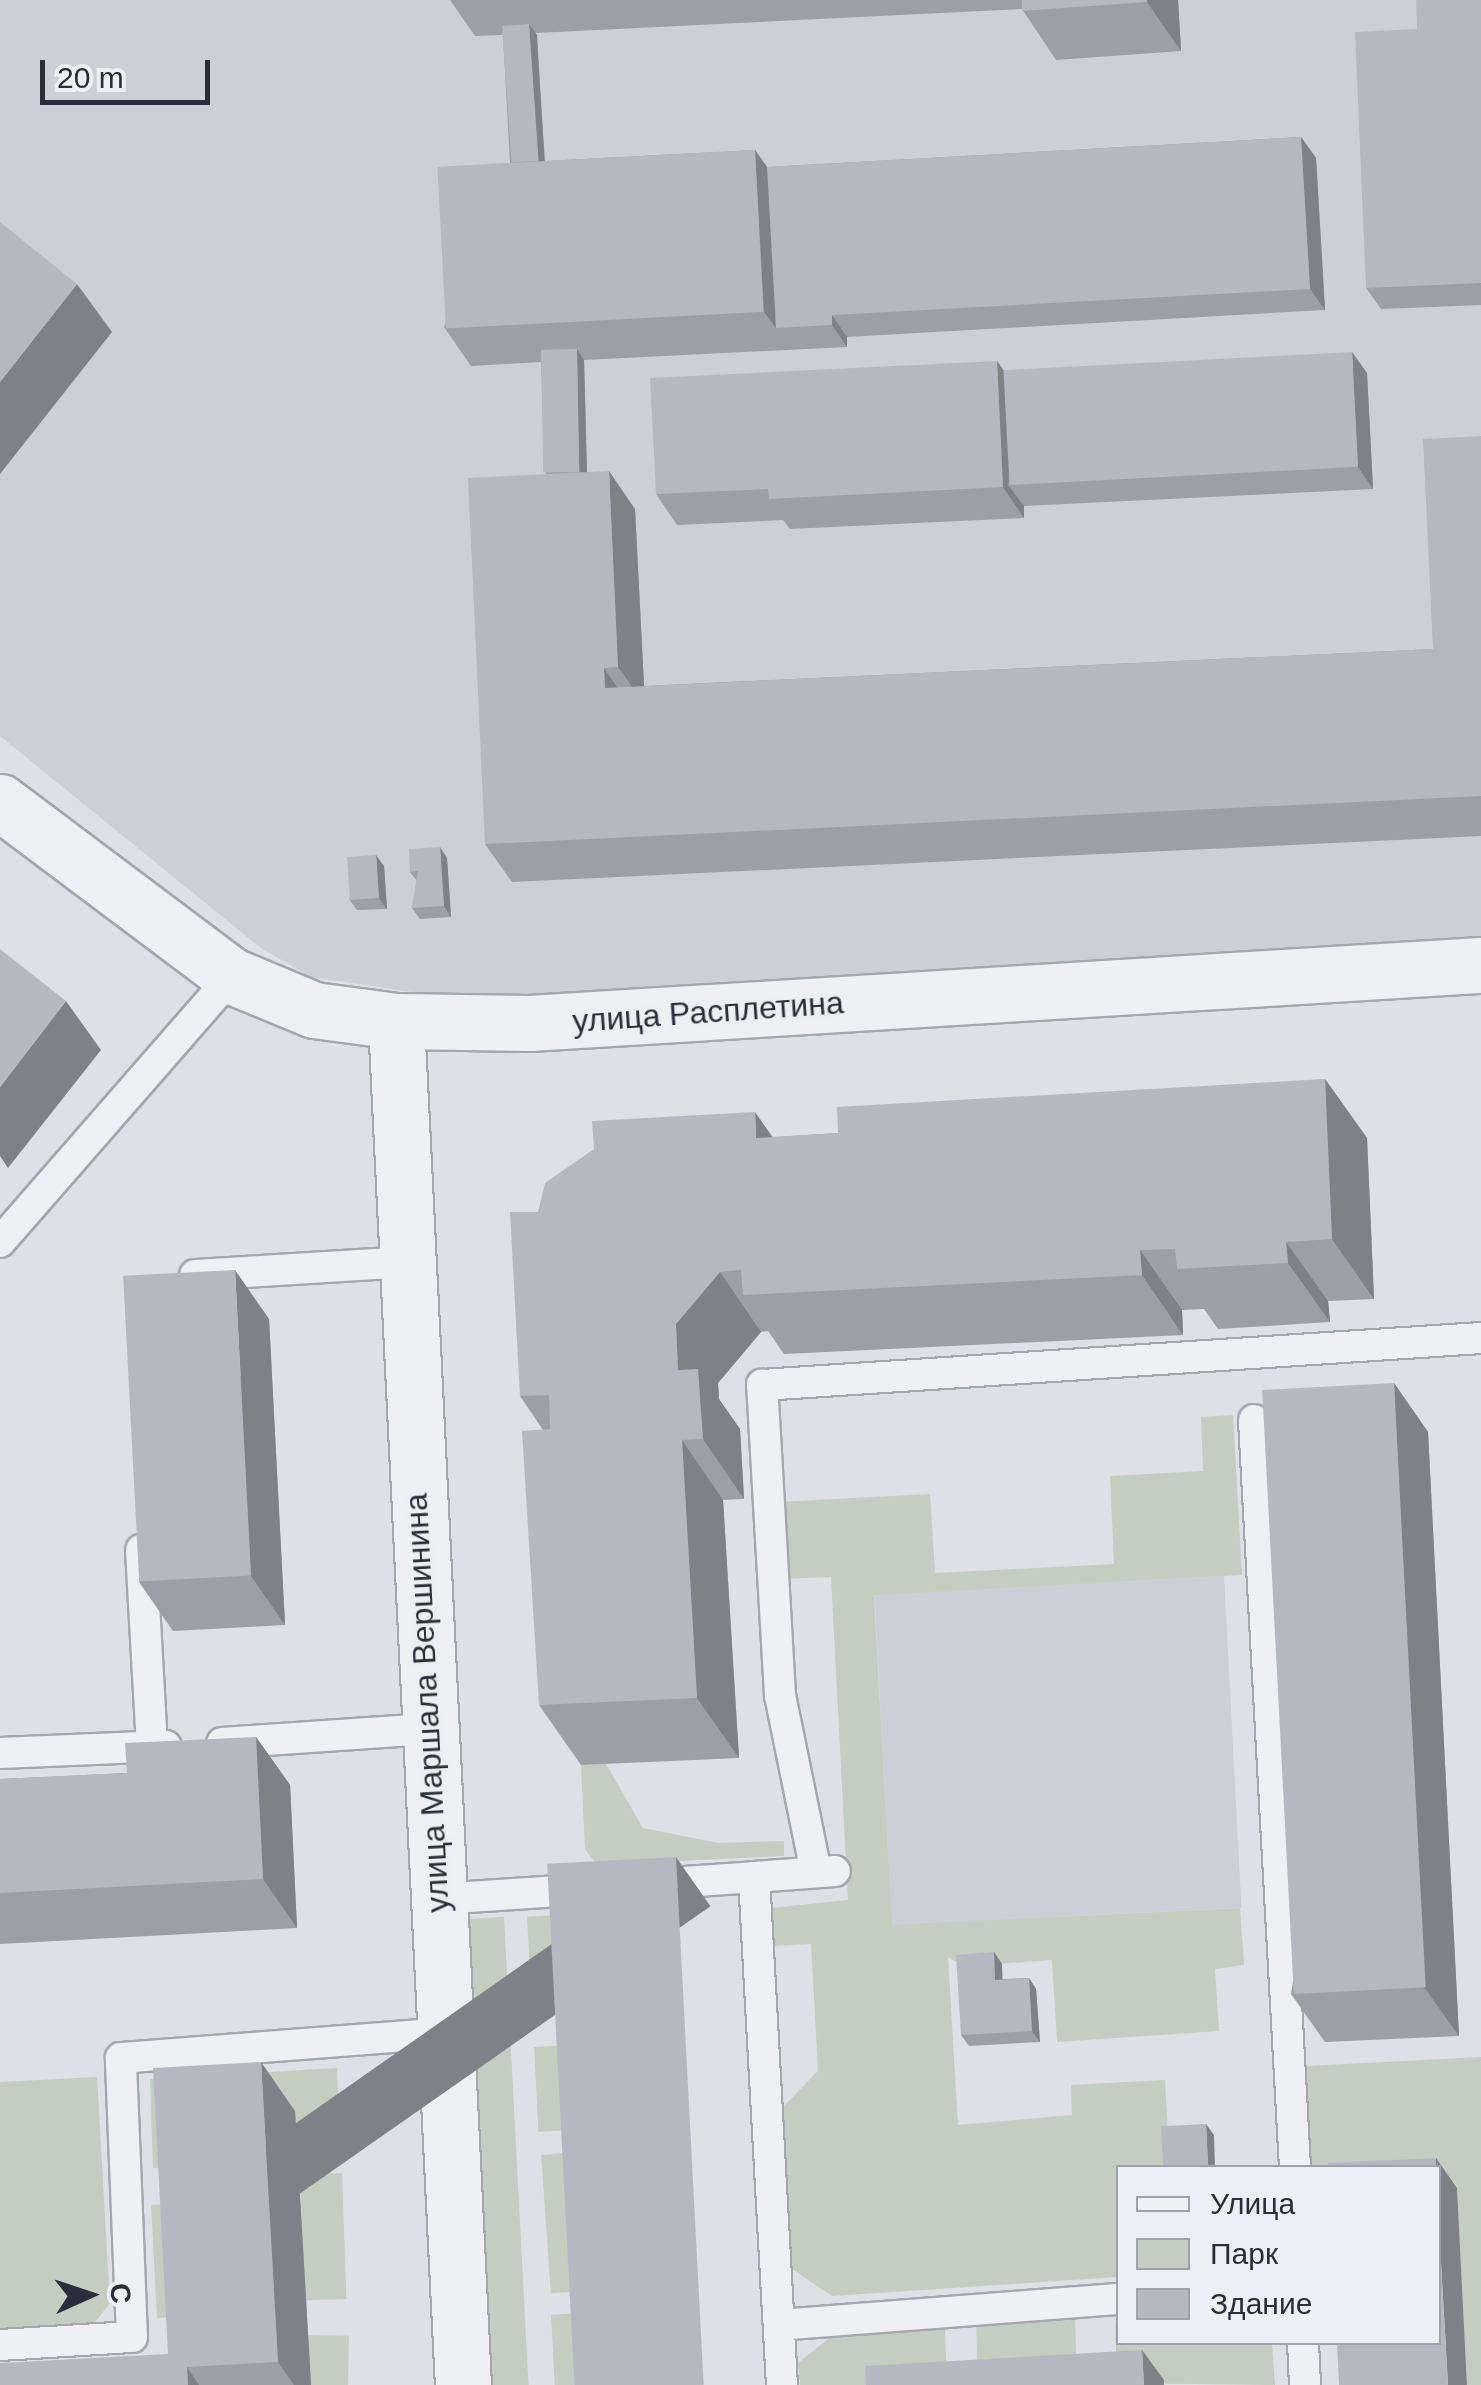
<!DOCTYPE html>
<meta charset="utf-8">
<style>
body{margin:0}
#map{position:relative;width:1481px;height:2385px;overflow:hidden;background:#dde0e5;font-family:Arial,sans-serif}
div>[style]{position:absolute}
.built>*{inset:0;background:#cbcfd6;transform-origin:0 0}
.green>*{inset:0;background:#c2cebf;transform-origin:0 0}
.roads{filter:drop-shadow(2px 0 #a3a7ae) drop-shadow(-2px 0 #a3a7ae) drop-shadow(0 2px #a3a7ae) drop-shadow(0 -2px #a3a7ae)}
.service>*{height:30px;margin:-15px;padding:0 15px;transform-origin:15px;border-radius:15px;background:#eff0f4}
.tertiary>*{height:55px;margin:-27.5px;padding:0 27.5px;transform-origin:27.5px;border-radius:27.5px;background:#eff0f4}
.wall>*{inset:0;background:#9b9fa6}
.shaded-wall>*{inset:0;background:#7e8287;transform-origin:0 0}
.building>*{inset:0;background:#b4b9c1;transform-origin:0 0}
span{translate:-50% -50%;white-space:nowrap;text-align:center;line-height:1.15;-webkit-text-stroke:9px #eceff3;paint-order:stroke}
.street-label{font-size:32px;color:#282e3a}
.legend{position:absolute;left:1116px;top:2165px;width:325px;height:180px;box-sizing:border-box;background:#eceff3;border:2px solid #9ea2a9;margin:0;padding:12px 18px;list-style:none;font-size:30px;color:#282e3a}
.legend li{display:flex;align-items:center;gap:20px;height:50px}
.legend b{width:50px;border:2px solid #9ea2a9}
.north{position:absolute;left:40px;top:2245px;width:100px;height:100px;-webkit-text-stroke:8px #eceff3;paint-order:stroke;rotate:87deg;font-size:28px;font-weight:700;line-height:40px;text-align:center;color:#282e3a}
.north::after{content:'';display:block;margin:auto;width:35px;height:45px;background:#282e3a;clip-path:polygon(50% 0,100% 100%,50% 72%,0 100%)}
.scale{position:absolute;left:40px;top:60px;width:170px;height:45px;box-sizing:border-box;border:5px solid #282e3a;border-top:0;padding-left:12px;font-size:30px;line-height:35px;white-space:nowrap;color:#282e3a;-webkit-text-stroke:8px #eceff3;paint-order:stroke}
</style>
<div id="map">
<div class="built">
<i style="clip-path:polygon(0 0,1481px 0,1481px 936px,466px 1000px,311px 977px,261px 948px,0 736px)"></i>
<i style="left:1224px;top:1576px;width:332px;height:350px;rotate:87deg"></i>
</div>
<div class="green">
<i style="clip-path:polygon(1233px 1415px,1242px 1575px,874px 1595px,892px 1925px,1240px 1908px,1244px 1965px,1215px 1969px,1219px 2031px,1057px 2042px,1052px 1960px,963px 1966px,948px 1957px,958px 2125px,1072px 2115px,1071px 2085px,1165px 2080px,1170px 2167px,1118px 2168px,1118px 2277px,832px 2296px,792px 2269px,783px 2107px,818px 2071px,811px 1944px,773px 1946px,771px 1908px,848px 1900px,831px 1577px,782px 1579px,778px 1502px,930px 1494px,935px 1573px,1114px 1564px,1110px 1476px,1203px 1471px,1201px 1417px)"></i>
<i style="clip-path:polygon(606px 1764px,643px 1828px,718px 1843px,784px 1841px,784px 1856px,597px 1865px,585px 1849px,581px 1765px)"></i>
<i style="left:581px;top:1914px;width:89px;height:54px;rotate:87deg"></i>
<i style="left:504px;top:1917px;width:469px;height:42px;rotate:87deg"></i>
<i style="left:589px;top:2044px;width:85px;height:55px;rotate:87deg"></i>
<i style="clip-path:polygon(1481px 2057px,1481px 2385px,1467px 2385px,1457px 2188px,1438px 2168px,1309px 2167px,1307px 2066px)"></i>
<i style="clip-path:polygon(337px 2068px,340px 2141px,298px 2143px,295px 2111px,190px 2166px,153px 2168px,150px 2079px)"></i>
<i style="clip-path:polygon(97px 2077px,110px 2303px,92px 2326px,0 2332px,0 2082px)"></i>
<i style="left:594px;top:2151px;width:139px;height:53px;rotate:86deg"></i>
<i style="left:342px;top:2173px;width:126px;height:42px;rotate:88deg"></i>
<i style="left:191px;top:2203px;width:113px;height:40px;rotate:87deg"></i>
<i style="left:604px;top:2312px;width:73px;height:53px;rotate:87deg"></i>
<i style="clip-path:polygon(1115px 2318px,1118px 2342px,1272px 2343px,1275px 2385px,1117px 2383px)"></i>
<i style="left:1075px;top:2320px;width:65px;height:99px;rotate:88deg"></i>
<i style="clip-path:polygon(945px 2329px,947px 2385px,800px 2385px,798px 2363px,832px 2336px)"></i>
<i style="left:308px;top:2335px;width:41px;height:50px;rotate:1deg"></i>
</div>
<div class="roads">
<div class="service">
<i style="left:0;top:1242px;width:353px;rotate:-48.9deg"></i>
<i style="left:195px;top:1275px;width:210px;rotate:-3.5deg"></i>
<i style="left:1254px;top:1420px;width:749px;rotate:86.86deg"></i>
<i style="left:141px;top:1550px;width:197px;rotate:86.8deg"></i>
<i style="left:222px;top:1743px;width:206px;rotate:-3.9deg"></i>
<i style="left:0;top:1753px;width:166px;rotate:-2.4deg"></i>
<i style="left:816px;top:1872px;width:181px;rotate:-101.5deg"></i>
<i style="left:780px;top:1695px;width:311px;rotate:-93.3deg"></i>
<i style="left:762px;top:1385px;width:721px;rotate:-3.74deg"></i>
<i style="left:754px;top:1877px;width:81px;rotate:-4.2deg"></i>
<i style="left:655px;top:1884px;width:99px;rotate:-4deg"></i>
<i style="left:754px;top:1877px;width:509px;rotate:86.85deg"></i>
<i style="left:438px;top:1899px;width:152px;rotate:-3.8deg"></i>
<i style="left:779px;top:2325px;width:340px;rotate:-4.4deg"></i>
<i style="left:1303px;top:2342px;width:43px;rotate:87.3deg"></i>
<i style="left:0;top:2345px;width:132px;rotate:-3.5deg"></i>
<i style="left:132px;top:2337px;width:279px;rotate:-92.3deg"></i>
<i style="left:121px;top:2058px;width:325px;rotate:-4.4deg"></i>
</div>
<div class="tertiary">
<i style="left:0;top:802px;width:290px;rotate:36.9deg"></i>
<i style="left:232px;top:976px;width:89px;rotate:22.5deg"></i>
<i style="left:314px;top:1010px;width:83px;rotate:7.6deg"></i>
<i style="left:396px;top:1021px;width:133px;rotate:0.9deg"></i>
<i style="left:529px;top:1023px;width:954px;rotate:-3.49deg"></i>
<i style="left:396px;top:1021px;width:1366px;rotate:87.19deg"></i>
</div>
</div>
<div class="wall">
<i style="clip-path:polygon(450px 0,1178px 0,1181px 51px,1056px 60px,1022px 9px,536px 33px,545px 161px,755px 150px,767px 167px,1301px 137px,1316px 158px,1325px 310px,847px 337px,847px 347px,584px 360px,587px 472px,635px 509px,644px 686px,1433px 649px,1481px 436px,1481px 836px,512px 882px,485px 844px,546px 474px,541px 362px,471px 366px,444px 327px,510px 163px,503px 35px,475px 36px)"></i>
<i style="clip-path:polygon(1481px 0,1481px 305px,1381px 309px,1366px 288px,1417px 29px)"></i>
<i style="clip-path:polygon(997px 361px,1003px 370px,1367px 373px,1373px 489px,1024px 506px,1024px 518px,790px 529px,783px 520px,677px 525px,656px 494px)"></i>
<i style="clip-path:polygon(447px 858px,451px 917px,420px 919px,412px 908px,417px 881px,410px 872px)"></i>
<i style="clip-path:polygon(384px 866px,387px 909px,357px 910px,349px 899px)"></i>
<i style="clip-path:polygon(1325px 1079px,1367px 1138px,1374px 1299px,1328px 1301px,1330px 1322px,1218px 1329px,1204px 1309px,1182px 1310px,1183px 1335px,784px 1354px,768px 1331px,761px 1332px,718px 1383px,719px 1399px,740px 1429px,744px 1499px,723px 1500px,739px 1758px,581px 1765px,539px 1705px,543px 1430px,520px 1396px,538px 1212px,772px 1137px,838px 1133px)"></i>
<i style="clip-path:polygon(269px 1319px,285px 1625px,173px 1631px,139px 1582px)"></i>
<i style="clip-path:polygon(1394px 1383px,1428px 1432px,1459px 2036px,1325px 2042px,1291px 1994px)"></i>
<i style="clip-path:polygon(256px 1737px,290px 1785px,297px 1928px,0 1944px,0 1779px,127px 1773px)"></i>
<i style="clip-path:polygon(994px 1952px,1002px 1964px,1002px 1979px,1029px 1978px,1036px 1989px,1040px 2042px,969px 2046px,961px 2035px)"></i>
<i style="clip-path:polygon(295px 2111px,311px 2385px,0 2385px,168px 2354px)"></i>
</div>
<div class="shaded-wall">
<i style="clip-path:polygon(1147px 0,1178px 0,1181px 51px,1147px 2px)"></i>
<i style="clip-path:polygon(529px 24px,537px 35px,547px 201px,540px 190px)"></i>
<i style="clip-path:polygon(1301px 137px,1316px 158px,1325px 310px,1310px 289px)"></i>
<i style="clip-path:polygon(755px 150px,782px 188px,776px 328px,764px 312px)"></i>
<i style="clip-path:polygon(77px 284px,112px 332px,0 474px,0 382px)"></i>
<i style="clip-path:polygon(832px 315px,847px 337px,847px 347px,832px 325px)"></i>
<i style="clip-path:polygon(577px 349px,584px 360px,588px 512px,580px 500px)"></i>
<i style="clip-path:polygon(1352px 352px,1367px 373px,1373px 489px,1358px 467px)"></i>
<i style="clip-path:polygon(997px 361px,1018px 391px,1008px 485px,1024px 506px,1024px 518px,1003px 487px)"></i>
<i style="clip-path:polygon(609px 471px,635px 509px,645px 705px,618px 667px)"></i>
<i style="clip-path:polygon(604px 668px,630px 706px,605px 688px)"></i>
<i style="clip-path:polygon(440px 847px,447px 858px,451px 917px,444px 906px)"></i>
<i style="clip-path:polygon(376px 855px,384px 866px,387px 909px,379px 898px)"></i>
<i style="clip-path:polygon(66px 1001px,101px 1050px,8px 1168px,0 1156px,0 1087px)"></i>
<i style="clip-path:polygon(1325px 1079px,1367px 1138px,1374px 1299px,1332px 1239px)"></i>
<i style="clip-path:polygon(755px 1112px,797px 1172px,756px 1138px)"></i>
<i style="clip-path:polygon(1286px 1242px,1328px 1301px,1330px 1322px,1288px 1263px)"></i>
<i style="clip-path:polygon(1140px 1250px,1182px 1310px,1183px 1335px,1142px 1275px)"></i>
<i style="clip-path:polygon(235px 1270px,269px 1319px,285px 1625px,251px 1576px)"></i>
<i style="clip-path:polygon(720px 1272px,761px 1332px,718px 1383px,719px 1399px,740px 1429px,744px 1499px,703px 1439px,678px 1370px,676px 1324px)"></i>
<i style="clip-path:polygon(1394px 1383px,1428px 1432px,1459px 2036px,1424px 1987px)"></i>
<i style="clip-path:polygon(682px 1440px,723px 1500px,739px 1758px,697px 1698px)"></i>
<i style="clip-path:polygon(256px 1737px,290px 1785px,297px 1928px,263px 1879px)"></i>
<i style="left:676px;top:1857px;width:60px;height:529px;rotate:55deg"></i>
<i style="clip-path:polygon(994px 1952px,1002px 1964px,1003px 1991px,995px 1980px)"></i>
<i style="clip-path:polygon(1029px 1978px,1036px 1989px,1040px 2042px,1032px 2031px)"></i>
<i style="clip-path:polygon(261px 2062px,295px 2111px,311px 2385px,294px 2385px,278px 2362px)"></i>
<i style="clip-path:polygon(1206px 2124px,1214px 2135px,1215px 2168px,1208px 2168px)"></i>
<i style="clip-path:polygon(1436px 2158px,1457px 2188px,1467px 2385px,1448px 2385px,1438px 2211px,1438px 2168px,1436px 2168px)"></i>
<i style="clip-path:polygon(1142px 2350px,1164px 2380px,1164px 2385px,1144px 2385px)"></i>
<i style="clip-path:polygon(187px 2367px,199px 2385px,188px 2385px)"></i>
</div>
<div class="building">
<i style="clip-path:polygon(1022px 0,1147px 0,1147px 2px,1022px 11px)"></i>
<i style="clip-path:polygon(1416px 0,1481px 0,1481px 283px,1366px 288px,1355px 32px,1417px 29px)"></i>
<i style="left:529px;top:24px;width:137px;height:27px;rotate:86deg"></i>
<i style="clip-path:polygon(1301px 137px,1310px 289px,832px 315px,832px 325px,776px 328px,767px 167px)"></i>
<i style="left:755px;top:150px;width:162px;height:318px;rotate:87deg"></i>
<i style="clip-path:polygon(0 222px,77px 284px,0 382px)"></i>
<i style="left:577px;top:349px;width:123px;height:36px;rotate:89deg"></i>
<i style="left:1352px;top:352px;width:115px;height:349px;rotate:87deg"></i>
<i style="clip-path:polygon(997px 361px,1003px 487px,769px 499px,768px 489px,656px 494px,650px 378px)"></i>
<i style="clip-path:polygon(1481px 436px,1481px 796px,485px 844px,468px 478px,609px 471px,618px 667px,604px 668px,605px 688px,1433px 649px,1423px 439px)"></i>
<i style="clip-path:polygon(440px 847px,444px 906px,412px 908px,418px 871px,410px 872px,409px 849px)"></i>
<i style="left:376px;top:855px;width:43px;height:29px;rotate:86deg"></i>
<i style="clip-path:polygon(0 949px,66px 1001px,0 1087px)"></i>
<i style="clip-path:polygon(1325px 1079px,1332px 1239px,1286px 1242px,1288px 1263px,1177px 1269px,1175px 1249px,1140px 1250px,1142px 1275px,743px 1295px,741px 1270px,720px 1272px,676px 1324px,678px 1370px,698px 1369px,703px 1439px,682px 1440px,697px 1698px,539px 1705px,522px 1431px,550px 1429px,549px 1395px,520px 1396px,510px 1212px,538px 1212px,545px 1183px,594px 1149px,592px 1121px,755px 1112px,756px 1138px,838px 1133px,837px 1107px)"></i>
<i style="left:235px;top:1270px;width:306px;height:112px;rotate:87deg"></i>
<i style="left:1394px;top:1383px;width:605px;height:132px;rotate:87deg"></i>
<i style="clip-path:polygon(256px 1737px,263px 1879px,0 1893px,0 1779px,127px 1773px,125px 1743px)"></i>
<i style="left:676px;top:1857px;width:529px;height:129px;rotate:87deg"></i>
<i style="clip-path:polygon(994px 1952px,995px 1980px,1029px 1978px,1032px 2031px,961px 2035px,956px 1955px)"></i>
<i style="clip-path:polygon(261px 2062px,278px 2362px,187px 2367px,188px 2385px,0 2385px,0 2363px,168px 2354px,153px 2068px)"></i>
<i style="left:1206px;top:2124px;width:44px;height:45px;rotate:87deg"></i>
<i style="clip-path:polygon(1436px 2158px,1436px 2168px,1328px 2168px,1328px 2163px)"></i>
<i style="clip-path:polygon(1438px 2211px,1448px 2385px,1339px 2385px,1337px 2342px,1438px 2342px)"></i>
<i style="clip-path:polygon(1142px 2350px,1144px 2385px,866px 2385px,865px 2366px)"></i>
</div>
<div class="street-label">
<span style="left:708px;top:1012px;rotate:-4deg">улица Расплетина</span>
<span style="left:427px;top:1703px;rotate:-93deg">улица Маршала Вершинина</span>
</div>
<ul class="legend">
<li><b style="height:12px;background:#eff0f4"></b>Улица</li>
<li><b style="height:28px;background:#c2cebf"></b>Парк</li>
<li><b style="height:28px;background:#b4b9c1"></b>Здание</li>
</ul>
<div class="north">С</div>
<div class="scale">20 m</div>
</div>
